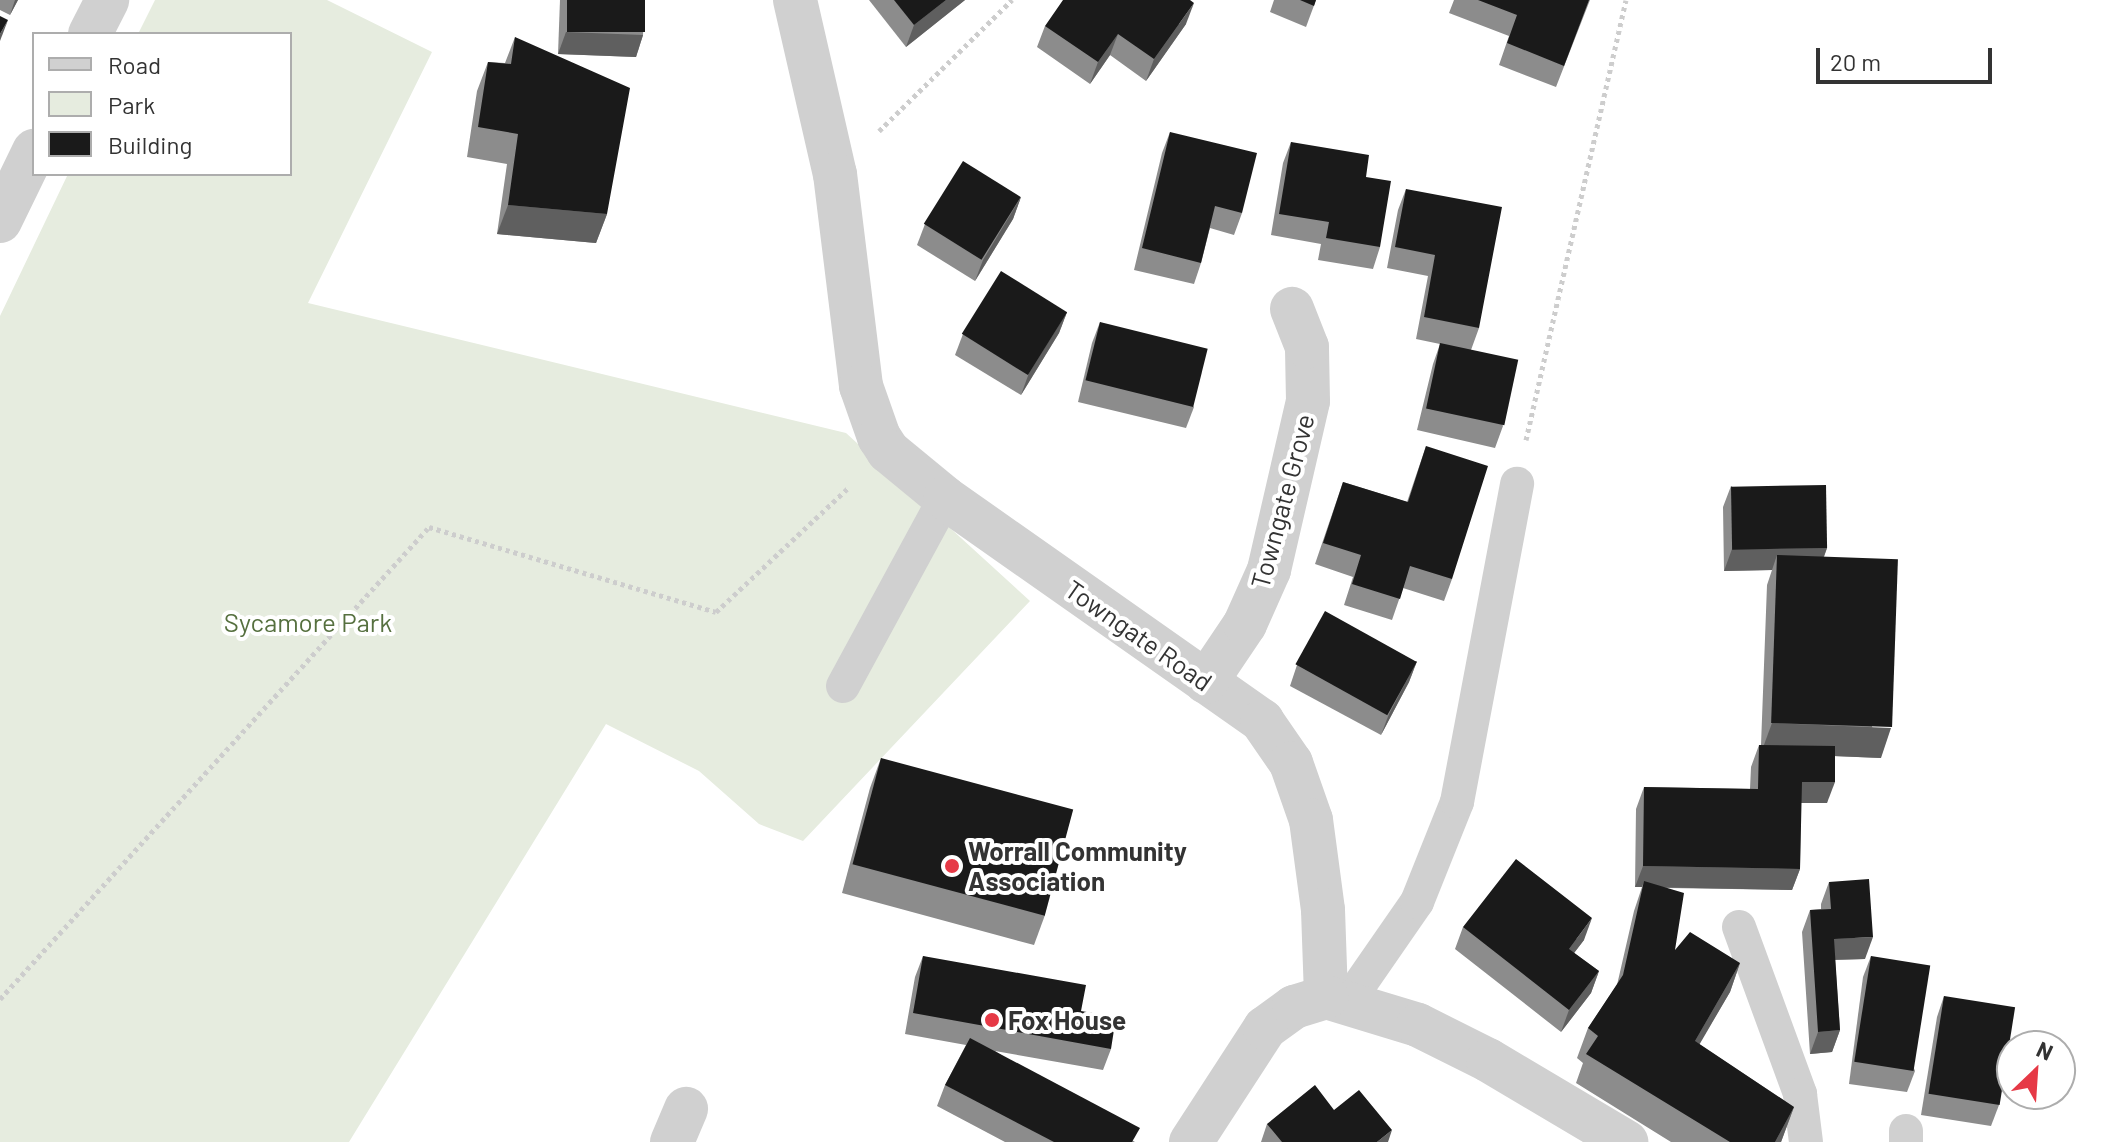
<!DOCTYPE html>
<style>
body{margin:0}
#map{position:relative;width:2108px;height:1142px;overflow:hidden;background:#fff;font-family:Barlow,sans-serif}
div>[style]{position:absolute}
.green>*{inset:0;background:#e6ecdf}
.path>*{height:5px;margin-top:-2.5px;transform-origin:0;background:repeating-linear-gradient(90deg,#cdcdcd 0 4px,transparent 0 8px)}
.service>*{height:34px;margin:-17px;padding:0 17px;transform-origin:17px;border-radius:17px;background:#d0d0d0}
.minor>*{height:44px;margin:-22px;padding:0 22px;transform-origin:22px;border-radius:22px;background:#d0d0d0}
.wall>*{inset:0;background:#8c8c8c}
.shaded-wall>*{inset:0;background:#5f5f5f}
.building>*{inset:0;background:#1a1a1a;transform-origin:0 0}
.dots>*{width:22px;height:22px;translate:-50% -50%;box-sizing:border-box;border:4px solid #fff;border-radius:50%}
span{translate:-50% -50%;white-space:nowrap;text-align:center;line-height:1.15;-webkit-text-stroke:8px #fff;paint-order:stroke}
.street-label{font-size:26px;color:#333}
.park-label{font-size:26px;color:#56703f}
.poi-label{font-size:26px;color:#333;font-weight:700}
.left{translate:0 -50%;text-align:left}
.legend{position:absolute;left:32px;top:32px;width:260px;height:144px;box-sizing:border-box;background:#fff;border:2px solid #adadad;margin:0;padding:10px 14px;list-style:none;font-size:24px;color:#333}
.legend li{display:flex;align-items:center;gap:16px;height:40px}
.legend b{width:40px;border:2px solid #adadad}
.north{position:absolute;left:1996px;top:1030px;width:80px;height:80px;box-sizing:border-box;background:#fff;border:2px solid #adadad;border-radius:50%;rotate:25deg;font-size:22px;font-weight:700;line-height:32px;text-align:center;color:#333}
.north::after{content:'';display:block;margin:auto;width:28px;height:36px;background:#e63946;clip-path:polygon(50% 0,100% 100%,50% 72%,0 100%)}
.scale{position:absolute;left:1816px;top:48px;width:176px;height:36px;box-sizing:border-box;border:4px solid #333;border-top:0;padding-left:10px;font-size:24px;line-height:28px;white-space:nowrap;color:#333;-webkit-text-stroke:6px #fff;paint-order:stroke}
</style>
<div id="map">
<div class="green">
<i style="clip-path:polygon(155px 0,327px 0,432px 52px,308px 303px,846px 433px,1030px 601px,803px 841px,759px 824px,699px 771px,606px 724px,349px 1142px,0 1142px,0 316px,68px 174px,290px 174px,290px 34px,138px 34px)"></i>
</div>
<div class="path">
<i style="left:879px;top:131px;width:187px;rotate:-44.6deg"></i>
<i style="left:1526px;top:440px;width:451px;rotate:-77.2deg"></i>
<i style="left:0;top:999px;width:638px;rotate:-47.73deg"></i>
<i style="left:429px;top:527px;width:299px;rotate:16.5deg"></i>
<i style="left:716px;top:612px;width:183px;rotate:-43.2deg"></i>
</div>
<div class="service">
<i style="left:843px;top:686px;width:214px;rotate:-61.5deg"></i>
<i style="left:1739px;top:927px;width:178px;rotate:69.9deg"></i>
<i style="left:1800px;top:1094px;width:48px;rotate:82.9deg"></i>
<i style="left:1347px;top:1003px;width:123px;rotate:-55.3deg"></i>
<i style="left:1417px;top:902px;width:108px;rotate:-68.2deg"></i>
<i style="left:1457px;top:802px;width:324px;rotate:-79.3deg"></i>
<i style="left:1906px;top:1142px;width:11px;rotate:-90deg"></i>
</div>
<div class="minor">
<i style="left:795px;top:0;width:179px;rotate:77.1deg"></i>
<i style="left:835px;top:174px;width:214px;rotate:83deg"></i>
<i style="left:861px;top:386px;width:54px;rotate:70.6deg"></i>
<i style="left:879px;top:437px;width:17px;rotate:57deg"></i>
<i style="left:888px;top:451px;width:74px;rotate:39.5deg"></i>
<i style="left:945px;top:498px;width:388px;rotate:35.1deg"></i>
<i style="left:1262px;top:721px;width:51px;rotate:55.4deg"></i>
<i style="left:1291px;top:763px;width:60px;rotate:70.7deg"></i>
<i style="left:1311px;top:820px;width:91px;rotate:82.4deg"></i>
<i style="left:1323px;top:910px;width:87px;rotate:88deg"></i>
<i style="left:90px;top:34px;width:38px;rotate:-63deg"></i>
<i style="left:0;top:221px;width:78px;rotate:-64.1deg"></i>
<i style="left:1206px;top:682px;width:70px;rotate:-56.1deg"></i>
<i style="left:1245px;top:624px;width:59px;rotate:-66deg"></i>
<i style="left:1269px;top:570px;width:173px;rotate:-77deg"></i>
<i style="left:1308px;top:401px;width:54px;rotate:-91.1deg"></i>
<i style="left:1307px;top:347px;width:41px;rotate:-111.5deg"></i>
<i style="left:1326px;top:997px;width:96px;rotate:16.9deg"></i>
<i style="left:1418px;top:1025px;width:78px;rotate:26.6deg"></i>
<i style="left:1488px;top:1060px;width:161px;rotate:30.7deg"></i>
<i style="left:672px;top:1142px;width:36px;rotate:-67deg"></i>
<i style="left:1191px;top:1142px;width:136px;rotate:-57deg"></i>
<i style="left:1265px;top:1028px;width:36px;rotate:-36deg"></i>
<i style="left:1294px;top:1007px;width:34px;rotate:-17deg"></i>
</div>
<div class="wall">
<i style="clip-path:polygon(0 0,18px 0,10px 15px,0 10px)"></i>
<i style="clip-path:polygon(560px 0,645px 0,643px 35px,636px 57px,558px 54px)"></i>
<i style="clip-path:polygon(869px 0,965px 0,906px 47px)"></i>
<i style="clip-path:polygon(1274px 0,1316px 0,1306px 27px,1270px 12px)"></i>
<i style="clip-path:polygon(1454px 0,1590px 0,1556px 87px,1499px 65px,1509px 36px,1449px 13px)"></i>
<i style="clip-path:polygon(1186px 24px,1146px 81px,1110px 55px,1090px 84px,1037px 47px,1045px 26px)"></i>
<i style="clip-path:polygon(515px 37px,607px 214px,596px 243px,497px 234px,507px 164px,467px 157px,477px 91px,488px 62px,505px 63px)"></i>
<i style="clip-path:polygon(1170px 132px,1242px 213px,1234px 235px,1210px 228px,1201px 263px,1194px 284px,1134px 270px,1162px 153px)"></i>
<i style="clip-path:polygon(1291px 142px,1366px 177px,1380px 247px,1373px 269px,1318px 260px,1321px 244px,1271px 235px,1283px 163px)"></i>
<i style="clip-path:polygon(1406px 189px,1479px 328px,1471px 350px,1503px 426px,1495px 448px,1417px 430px,1433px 364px,1440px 344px,1416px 339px,1428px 276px,1387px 268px,1398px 210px)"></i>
<i style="clip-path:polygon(1021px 197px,1013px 219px,975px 281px,917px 245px,925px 224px)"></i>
<i style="clip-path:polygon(1067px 312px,1059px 333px,1021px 395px,955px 355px,963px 334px)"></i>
<i style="clip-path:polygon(1100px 322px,1194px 407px,1186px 428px,1078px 402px,1092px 343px)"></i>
<i style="clip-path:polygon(1426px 446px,1452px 579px,1444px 601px,1403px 588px,1392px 620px,1344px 605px,1353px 577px,1315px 564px,1343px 482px,1407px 502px)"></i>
<i style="clip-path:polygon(1731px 486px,1827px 548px,1824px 557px,1881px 758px,1835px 756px,1827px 803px,1801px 803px,1800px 869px,1792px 890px,1667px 888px,1675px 950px,1740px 963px,1730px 992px,1699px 1044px,1794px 1107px,1781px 1142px,1671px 1142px,1576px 1083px,1583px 1063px,1577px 1058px,1588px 1028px,1617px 985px,1634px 911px,1642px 887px,1635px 887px,1636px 809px,1644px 787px,1750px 789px,1751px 767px,1759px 745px,1761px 745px,1767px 585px,1772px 570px,1724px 571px,1723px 507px)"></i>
<i style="clip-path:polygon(1417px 661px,1409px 682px,1381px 735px,1290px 686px,1297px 665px)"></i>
<i style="clip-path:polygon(881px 758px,1045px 915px,1034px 945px,842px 893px,870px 788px)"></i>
<i style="clip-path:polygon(1829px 882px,1865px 959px,1835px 960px,1840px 1030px,1832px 1052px,1810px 1054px,1802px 932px,1810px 910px,1821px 909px,1821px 904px)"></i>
<i style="clip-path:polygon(1463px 927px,1584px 940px,1574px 953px,1599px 971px,1591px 993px,1561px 1032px,1455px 949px)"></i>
<i style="clip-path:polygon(923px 956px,1081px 1011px,1111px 1049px,1103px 1070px,995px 1051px,1135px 1142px,1005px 1142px,937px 1106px,945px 1085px,966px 1045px,905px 1034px,915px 977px)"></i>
<i style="clip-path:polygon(1871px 956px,1915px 1071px,1907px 1092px,1849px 1084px,1863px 977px)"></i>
<i style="clip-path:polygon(1944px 996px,1999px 1105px,1991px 1126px,1921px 1115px,1937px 1017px)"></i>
<i style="clip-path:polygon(1334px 1110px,1377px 1142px,1261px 1142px,1267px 1124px)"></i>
</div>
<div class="shaded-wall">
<i style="clip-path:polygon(15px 0,18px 0,10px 15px)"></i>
<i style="clip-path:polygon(946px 0,965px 0,906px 47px,914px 25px)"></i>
<i style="clip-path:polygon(1194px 3px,1186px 24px,1146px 81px,1154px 59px)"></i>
<i style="clip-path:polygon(8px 20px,0 41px,0 34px)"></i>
<i style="clip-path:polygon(566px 32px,643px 35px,636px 57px,558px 54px)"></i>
<i style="clip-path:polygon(1118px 34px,1110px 55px,1090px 84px,1098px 62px)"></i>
<i style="clip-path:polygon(1021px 197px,1013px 219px,975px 281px,983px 260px)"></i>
<i style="clip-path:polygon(508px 205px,607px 214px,596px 243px,497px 234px)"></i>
<i style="clip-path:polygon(1067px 312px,1059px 333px,1021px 395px,1029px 373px)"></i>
<i style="clip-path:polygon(1827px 548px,1819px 569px,1777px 555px,1772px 570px,1724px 571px,1732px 549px)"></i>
<i style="clip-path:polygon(1417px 661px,1409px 682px,1381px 735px,1389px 714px)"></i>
<i style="clip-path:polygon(1772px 723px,1891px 728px,1881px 758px,1761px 753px)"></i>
<i style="clip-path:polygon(1802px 782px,1835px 782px,1827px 803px,1794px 803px)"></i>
<i style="clip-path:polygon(1643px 866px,1800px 869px,1792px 890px,1643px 887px,1644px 881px,1642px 887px,1635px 887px)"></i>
<i style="clip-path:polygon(1592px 918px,1584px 940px,1561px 970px,1569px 949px)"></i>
<i style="clip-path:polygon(1873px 937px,1865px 959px,1826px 960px,1834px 939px)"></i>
<i style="clip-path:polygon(1740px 963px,1730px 992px,1684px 1071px,1695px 1041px)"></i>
<i style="clip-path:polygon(1599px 971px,1591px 993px,1561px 1032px,1569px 1010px)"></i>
<i style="clip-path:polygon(1840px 1030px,1832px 1052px,1810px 1054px,1818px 1032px)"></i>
<i style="clip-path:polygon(1794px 1107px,1781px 1142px,1775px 1142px)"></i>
<i style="clip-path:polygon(1392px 1130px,1388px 1142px,1377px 1142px)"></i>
</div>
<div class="building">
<i style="left:567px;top:0;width:78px;height:32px"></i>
<i style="clip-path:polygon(894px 0,946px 0,914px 25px)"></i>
<i style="clip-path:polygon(1063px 0,1190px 0,1194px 3px,1154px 59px,1118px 34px,1098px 62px,1045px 26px)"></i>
<i style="clip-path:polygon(1300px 0,1316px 0,1314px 6px)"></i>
<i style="clip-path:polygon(1478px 0,1589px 0,1564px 66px,1507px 43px,1517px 15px)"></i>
<i style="clip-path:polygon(0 16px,8px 20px,0 34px)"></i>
<i style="clip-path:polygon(515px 37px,630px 88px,607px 214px,508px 205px,518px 134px,478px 127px,488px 62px,511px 64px)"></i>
<i style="clip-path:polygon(1170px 132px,1257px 153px,1242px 213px,1215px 206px,1201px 263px,1142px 248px)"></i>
<i style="clip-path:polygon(1291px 142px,1369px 155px,1366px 177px,1391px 181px,1380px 247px,1326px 238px,1329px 222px,1279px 214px)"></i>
<i style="left:963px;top:161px;width:68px;height:74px;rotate:32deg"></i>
<i style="clip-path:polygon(1406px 189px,1502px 207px,1479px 328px,1424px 317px,1435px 255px,1395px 247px)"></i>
<i style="left:1001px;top:271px;width:78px;height:74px;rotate:32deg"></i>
<i style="left:1100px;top:322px;width:111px;height:60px;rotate:14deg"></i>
<i style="left:1440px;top:343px;width:80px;height:67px;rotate:12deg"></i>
<i style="clip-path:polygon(1426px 446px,1488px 466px,1452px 579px,1410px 566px,1400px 599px,1352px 584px,1361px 555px,1323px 543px,1343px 482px,1408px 502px)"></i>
<i style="left:1826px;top:485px;width:63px;height:95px;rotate:89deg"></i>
<i style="left:1777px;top:555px;width:121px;height:168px;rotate:2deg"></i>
<i style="left:1325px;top:611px;width:105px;height:61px;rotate:29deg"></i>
<i style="clip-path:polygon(1759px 745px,1835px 746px,1835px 782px,1802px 782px,1800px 869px,1643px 866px,1644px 787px,1758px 789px)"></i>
<i style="left:881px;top:758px;width:199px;height:110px;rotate:15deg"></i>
<i style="clip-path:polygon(1516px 859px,1592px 918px,1569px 949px,1599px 971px,1569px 1010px,1463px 927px)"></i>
<i style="clip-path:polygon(1869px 879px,1873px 937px,1834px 939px,1840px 1030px,1818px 1032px,1810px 910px,1831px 909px,1829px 882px)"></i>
<i style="clip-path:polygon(1644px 881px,1684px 893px,1675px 950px,1690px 932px,1740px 963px,1695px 1041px,1794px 1107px,1775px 1142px,1730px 1142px,1586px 1054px,1598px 1036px,1588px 1028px,1623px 975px)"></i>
<i style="clip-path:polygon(923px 956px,1086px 985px,1081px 1011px,1116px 1017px,1111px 1049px,913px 1013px)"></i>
<i style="left:1871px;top:956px;width:60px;height:107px;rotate:9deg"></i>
<i style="left:1944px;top:996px;width:72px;height:99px;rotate:9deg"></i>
<i style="clip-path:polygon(970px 1038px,1140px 1128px,1132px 1142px,1054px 1142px,945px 1085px)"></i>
<i style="clip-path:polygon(1315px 1085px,1334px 1110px,1359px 1090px,1392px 1130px,1377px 1142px,1282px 1142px,1267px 1124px)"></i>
</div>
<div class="dots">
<i style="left:952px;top:866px;background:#e63946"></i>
<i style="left:992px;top:1020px;background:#e63946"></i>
</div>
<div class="street-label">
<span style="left:1282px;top:501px;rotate:-75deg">Towngate Grove</span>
<span style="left:1139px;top:635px;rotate:35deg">Towngate Road</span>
</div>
<div class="park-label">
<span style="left:308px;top:622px">Sycamore Park</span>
</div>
<div class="poi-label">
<span class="left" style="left:968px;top:866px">Worrall Community<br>Association</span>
<span class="left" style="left:1008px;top:1020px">Fox House</span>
</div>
<ul class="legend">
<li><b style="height:10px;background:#d0d0d0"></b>Road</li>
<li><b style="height:22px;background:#e6ecdf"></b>Park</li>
<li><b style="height:22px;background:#1a1a1a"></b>Building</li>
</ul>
<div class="north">N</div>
<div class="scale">20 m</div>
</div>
